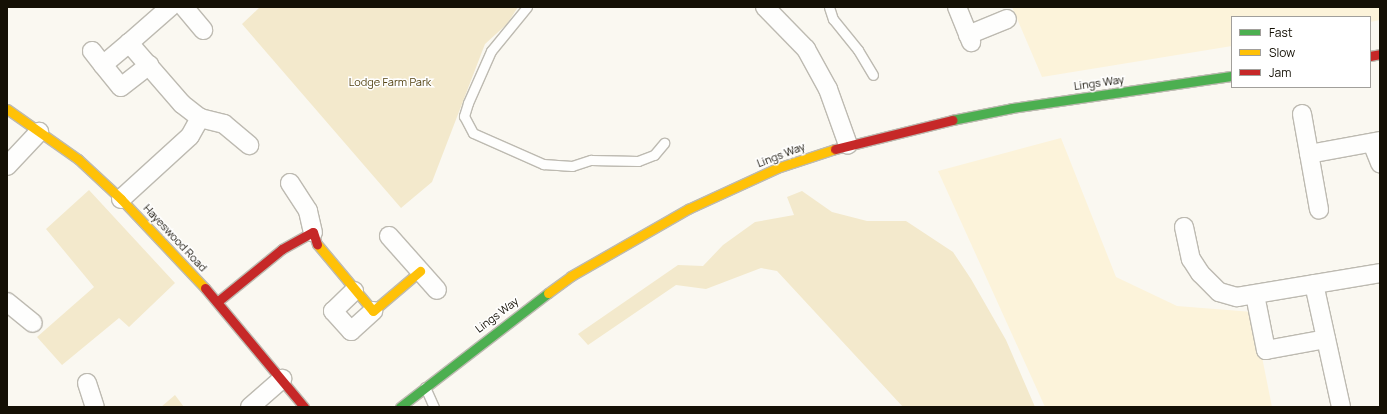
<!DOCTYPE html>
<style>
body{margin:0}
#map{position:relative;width:1387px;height:414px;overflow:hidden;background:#faf8f1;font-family:Manrope,sans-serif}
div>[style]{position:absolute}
.built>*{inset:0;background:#fcf3da}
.green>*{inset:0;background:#f3e9cc}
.roads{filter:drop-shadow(1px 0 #bdbab1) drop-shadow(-1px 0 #bdbab1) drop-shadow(0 1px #bdbab1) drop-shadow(0 -1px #bdbab1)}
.lane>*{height:9px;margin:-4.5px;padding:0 4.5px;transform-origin:4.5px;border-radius:4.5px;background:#fefefd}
.street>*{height:18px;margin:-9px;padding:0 9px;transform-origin:9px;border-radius:9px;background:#fefefd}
.fast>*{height:9px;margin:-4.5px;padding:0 4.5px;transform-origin:4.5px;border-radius:4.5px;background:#4caf50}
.slow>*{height:9px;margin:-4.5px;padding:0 4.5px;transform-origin:4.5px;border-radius:4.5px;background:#ffc107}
.jam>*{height:9px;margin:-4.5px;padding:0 4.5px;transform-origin:4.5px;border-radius:4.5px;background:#c62828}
span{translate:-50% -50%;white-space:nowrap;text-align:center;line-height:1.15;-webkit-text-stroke:3px #fff;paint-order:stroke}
.park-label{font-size:11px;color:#554515}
.street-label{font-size:11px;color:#141005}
.frame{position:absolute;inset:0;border:8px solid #141005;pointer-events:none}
.legend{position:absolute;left:1231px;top:16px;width:140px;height:72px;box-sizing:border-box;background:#fff;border:1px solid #a19f9b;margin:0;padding:5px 7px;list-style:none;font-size:12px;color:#141005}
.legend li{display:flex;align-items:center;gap:8px;height:20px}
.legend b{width:20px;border:1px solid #a19f9b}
</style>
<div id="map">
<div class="built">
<i style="clip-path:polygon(1012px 7px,1380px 7px,1380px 20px,1370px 22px,1370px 17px,1232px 17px,1232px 46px,1042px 77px)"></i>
<i style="clip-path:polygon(1061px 138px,1116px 277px,1177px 306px,1253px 312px,1272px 407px,1045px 407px,938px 171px)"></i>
</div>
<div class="green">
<i style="clip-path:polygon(260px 7px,518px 7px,507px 24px,485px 44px,432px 182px,401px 208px,242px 24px)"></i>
<i style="clip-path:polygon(89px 190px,175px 283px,129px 327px,119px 318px,62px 365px,37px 337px,94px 287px,46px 229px)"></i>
<i style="clip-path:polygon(802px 191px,832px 212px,867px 221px,906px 221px,953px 252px,971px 279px,1006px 340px,1035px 407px,903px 407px,777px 271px,761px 268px,706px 289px,676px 285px,588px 345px,578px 334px,678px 265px,703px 266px,723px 245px,755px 222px,794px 215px,787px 197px)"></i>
<i style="clip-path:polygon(175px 395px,184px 407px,161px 407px)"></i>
</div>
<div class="roads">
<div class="lane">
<i style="left:527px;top:7px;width:57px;rotate:129.3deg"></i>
<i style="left:491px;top:51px;width:57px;rotate:113.9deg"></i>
<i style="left:468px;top:103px;width:14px;rotate:107deg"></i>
<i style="left:464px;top:116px;width:19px;rotate:62deg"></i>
<i style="left:473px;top:133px;width:77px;rotate:23.9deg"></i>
<i style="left:543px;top:164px;width:29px;rotate:4deg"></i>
<i style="left:572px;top:166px;width:20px;rotate:-18deg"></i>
<i style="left:591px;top:160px;width:47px;rotate:1.2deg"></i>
<i style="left:638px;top:161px;width:17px;rotate:-21deg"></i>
<i style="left:654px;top:155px;width:16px;rotate:-50deg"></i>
<i style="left:829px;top:7px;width:13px;rotate:72deg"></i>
<i style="left:833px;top:19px;width:40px;rotate:51deg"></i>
<i style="left:858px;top:50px;width:29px;rotate:59deg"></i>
<i style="left:425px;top:387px;width:22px;rotate:66deg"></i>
</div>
<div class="street">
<i style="left:184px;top:7px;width:30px;rotate:50deg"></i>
<i style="left:765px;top:7px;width:59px;rotate:45.7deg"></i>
<i style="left:806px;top:49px;width:46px;rotate:61.2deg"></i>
<i style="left:828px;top:89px;width:59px;rotate:70.3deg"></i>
<i style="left:957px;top:7px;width:38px;rotate:68deg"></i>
<i style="left:968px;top:35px;width:42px;rotate:-22.3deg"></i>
<i style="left:129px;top:43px;width:34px;rotate:140deg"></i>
<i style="left:103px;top:65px;width:28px;rotate:51deg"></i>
<i style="left:121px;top:87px;width:36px;rotate:-38deg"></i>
<i style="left:92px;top:51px;width:18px;rotate:52deg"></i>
<i style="left:1302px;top:114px;width:97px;rotate:79.9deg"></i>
<i style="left:200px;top:118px;width:25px;rotate:14deg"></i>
<i style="left:224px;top:124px;width:33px;rotate:40deg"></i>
<i style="left:1372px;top:143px;width:22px;rotate:68deg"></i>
<i style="left:1309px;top:154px;width:72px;rotate:-10.4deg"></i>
<i style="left:7px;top:166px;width:47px;rotate:-46.7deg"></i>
<i style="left:290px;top:183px;width:33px;rotate:57deg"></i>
<i style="left:308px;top:211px;width:22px;rotate:77deg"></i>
<i style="left:121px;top:199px;width:93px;rotate:-42.4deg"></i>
<i style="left:190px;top:136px;width:21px;rotate:-61deg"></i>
<i style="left:200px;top:118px;width:23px;rotate:-142deg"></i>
<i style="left:182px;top:104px;width:81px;rotate:-131deg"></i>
<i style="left:129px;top:43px;width:55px;rotate:-41.3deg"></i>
<i style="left:1184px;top:227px;width:33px;rotate:78deg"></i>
<i style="left:1191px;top:259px;width:17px;rotate:57deg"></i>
<i style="left:1200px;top:273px;width:27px;rotate:45deg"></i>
<i style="left:1219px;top:292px;width:19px;rotate:16deg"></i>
<i style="left:1237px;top:297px;width:145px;rotate:-9.5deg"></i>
<i style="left:389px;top:236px;width:72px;rotate:48.4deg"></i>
<i style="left:1314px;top:284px;width:126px;rotate:77.6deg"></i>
<i style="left:354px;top:291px;width:29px;rotate:136deg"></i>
<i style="left:333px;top:311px;width:27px;rotate:48deg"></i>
<i style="left:351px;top:331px;width:30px;rotate:-42deg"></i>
<i style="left:1255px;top:295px;width:56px;rotate:78.7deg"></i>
<i style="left:1266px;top:350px;width:61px;rotate:-10.4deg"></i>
<i style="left:7px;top:302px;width:33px;rotate:39deg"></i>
<i style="left:87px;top:383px;width:25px;rotate:72deg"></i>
<i style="left:250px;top:407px;width:43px;rotate:-41.2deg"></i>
</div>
<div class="fast">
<i style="left:952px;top:120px;width:61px;rotate:-11.3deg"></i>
<i style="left:1012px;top:108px;width:222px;rotate:-8.3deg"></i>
<i style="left:400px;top:407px;width:187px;rotate:-37.6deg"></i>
</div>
<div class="slow">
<i style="left:7px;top:109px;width:87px;rotate:35.2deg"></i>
<i style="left:78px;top:159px;width:59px;rotate:42.9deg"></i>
<i style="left:121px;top:199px;width:122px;rotate:46.7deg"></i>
<i style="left:317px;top:244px;width:87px;rotate:50.1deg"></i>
<i style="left:373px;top:311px;width:62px;rotate:-40.4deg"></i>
<i style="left:548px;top:293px;width:29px;rotate:-36deg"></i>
<i style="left:571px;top:276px;width:135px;rotate:-29.8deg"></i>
<i style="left:688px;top:209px;width:98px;rotate:-24.7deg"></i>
<i style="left:777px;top:168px;width:61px;rotate:-18.1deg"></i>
</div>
<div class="jam">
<i style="left:1370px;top:56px;width:10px;rotate:-11deg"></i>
<i style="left:835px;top:149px;width:121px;rotate:-13.9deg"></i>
<i style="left:205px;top:288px;width:155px;rotate:50.2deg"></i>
<i style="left:217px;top:302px;width:84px;rotate:-39.2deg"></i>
<i style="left:282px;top:249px;width:35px;rotate:-29deg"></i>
<i style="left:313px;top:232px;width:13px;rotate:72deg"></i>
</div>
</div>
<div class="park-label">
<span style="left:390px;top:82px">Lodge Farm Park</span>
</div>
<div class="street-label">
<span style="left:1099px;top:83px;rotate:-8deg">Lings Way</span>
<span style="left:781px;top:155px;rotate:-21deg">Lings Way</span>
<span style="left:175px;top:238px;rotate:47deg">Hayeswood Road</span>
<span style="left:497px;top:315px;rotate:-37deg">Lings Way</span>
</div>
<div class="frame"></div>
<ul class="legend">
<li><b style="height:5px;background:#4caf50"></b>Fast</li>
<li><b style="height:5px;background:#ffc107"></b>Slow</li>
<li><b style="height:5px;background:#c62828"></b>Jam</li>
</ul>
</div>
